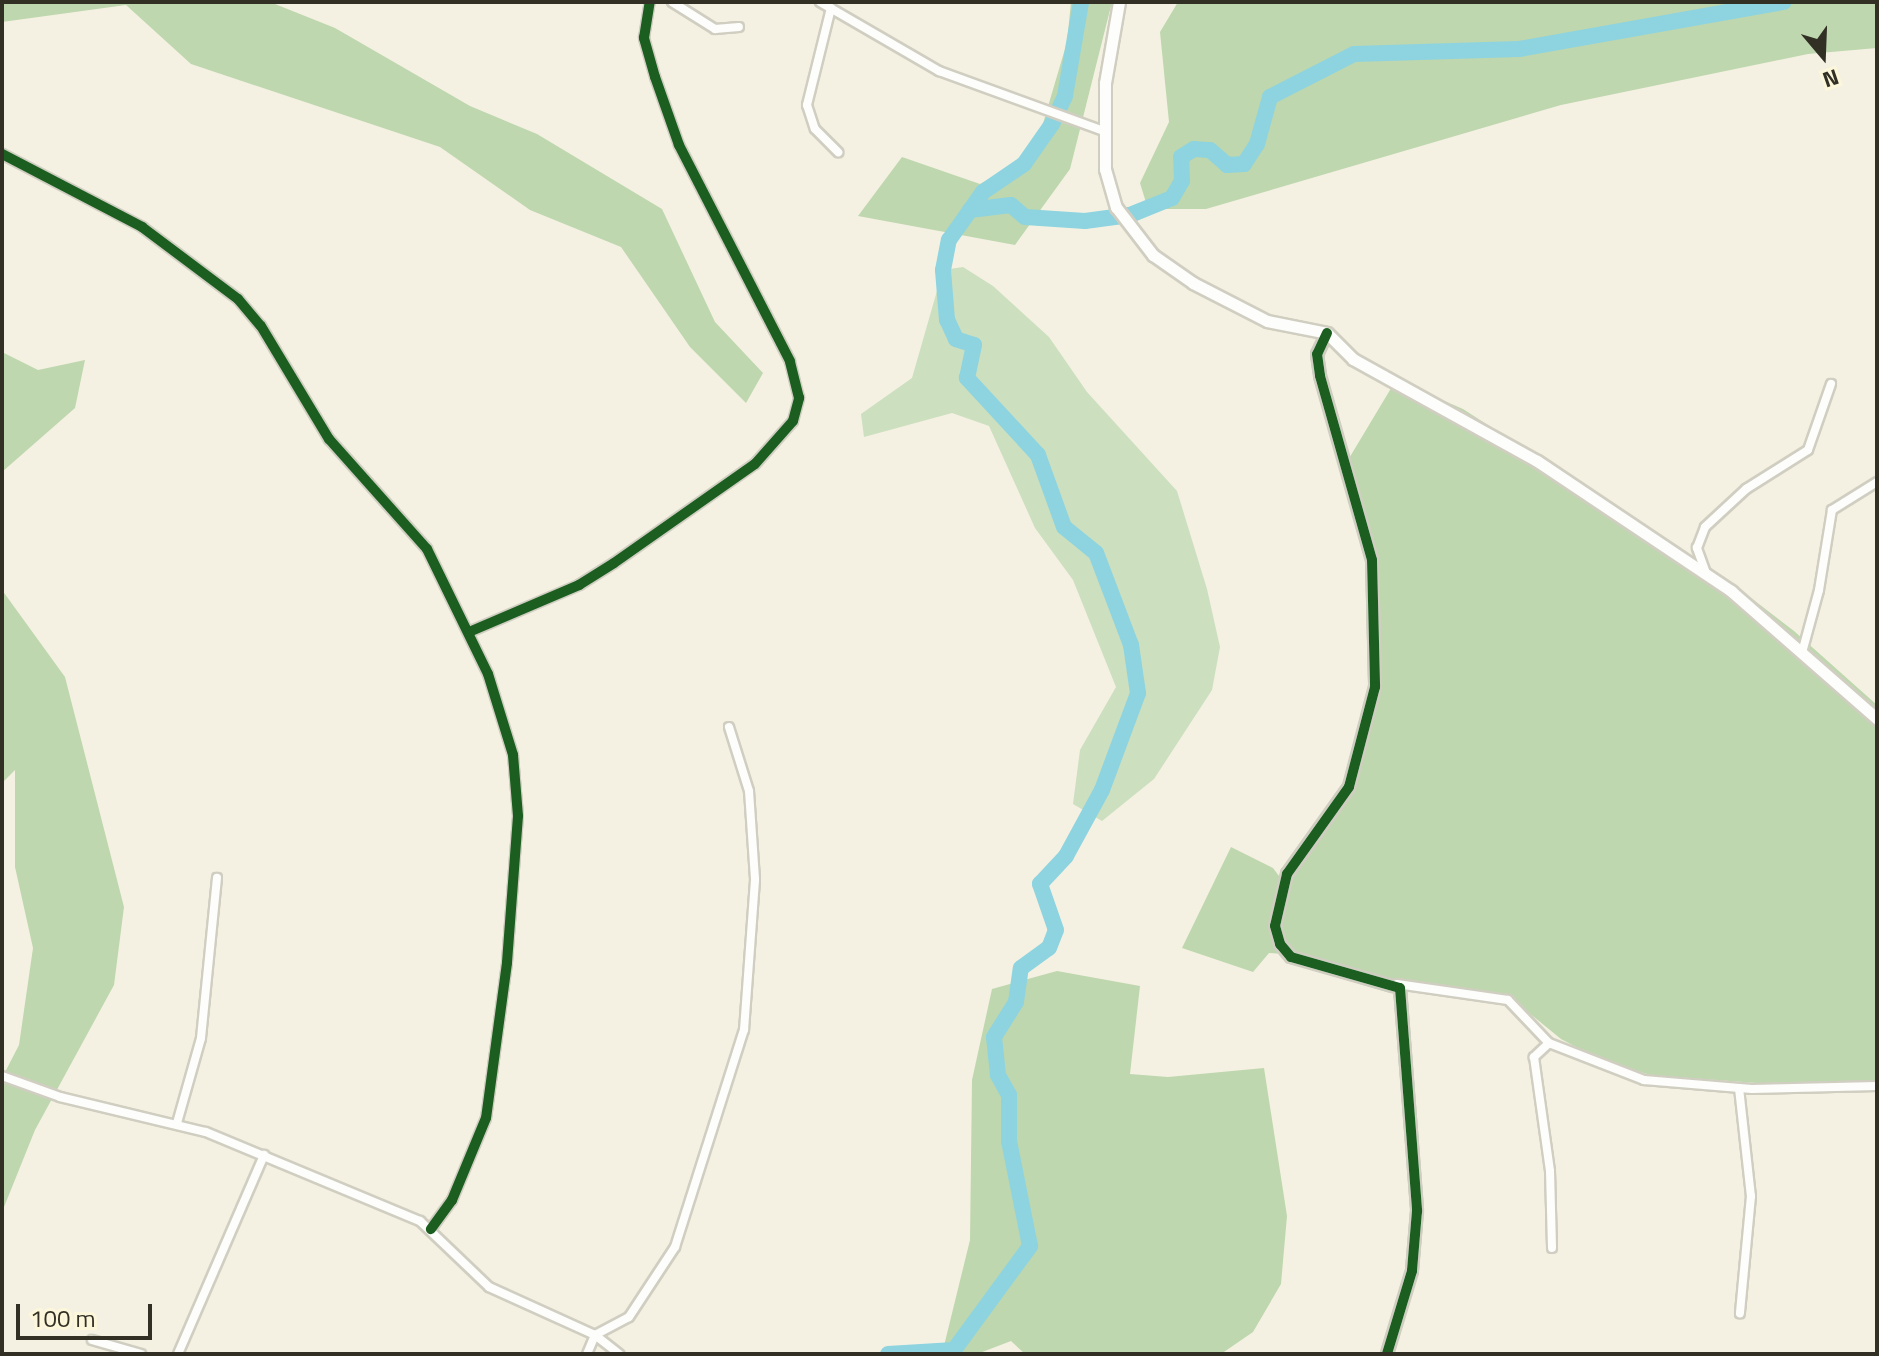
<!DOCTYPE html>
<style>
body{margin:0}
#map{position:relative;width:1879px;height:1356px;overflow:hidden;background:#f4f1e2;font-family:"Titillium Web",sans-serif}
div>[style]{position:absolute}
.green>*{inset:0;background:#ccdfbf}
.forest>*{inset:0;background:#bed7ae}
.river>*{height:16px;margin:-8px;padding:0 8px;transform-origin:8px;border-radius:8px;background:#8dd4e0}
.roads{filter:drop-shadow(2px 0 #d0cec1) drop-shadow(-2px 0 #d0cec1) drop-shadow(0 2px #d0cec1) drop-shadow(0 -2px #d0cec1)}
.minor>*{height:8px;margin:-4px;padding:0 4px;transform-origin:4px;border-radius:4px;background:#fdfdfb}
.tertiary>*{height:10px;margin:-5px;padding:0 5px;transform-origin:5px;border-radius:5px;background:#fdfdfb}
.secondary>*{height:11px;margin:-5.5px;padding:0 5.5px;transform-origin:5.5px;border-radius:5.5px;background:#fdfdfb}
.cycleway>*{height:10px;margin:-5px;padding:0 5px;transform-origin:5px;border-radius:5px;background:#1b5e20}
span{translate:-50% -50%;white-space:nowrap;text-align:center;line-height:1.15;-webkit-text-stroke:8px #fcf7da;paint-order:stroke}
.frame{position:absolute;inset:0;border:4px solid #323025;pointer-events:none}
.north{position:absolute;left:1783px;top:16px;width:80px;height:80px;-webkit-text-stroke:6px #fcf7da;paint-order:stroke;rotate:161deg;font-size:22px;font-weight:700;line-height:32px;text-align:center;color:#323025}
.north::after{content:'';display:block;margin:auto;width:28px;height:36px;background:#323025;clip-path:polygon(50% 0,100% 100%,50% 72%,0 100%)}
.scale{position:absolute;left:16px;top:1304px;width:136px;height:36px;box-sizing:border-box;border:4px solid #323025;border-top:0;padding-left:10px;font-size:24px;line-height:28px;white-space:nowrap;color:#323025;-webkit-text-stroke:6px #fcf7da;paint-order:stroke}
</style>
<div id="map">
<div class="green">
<i style="clip-path:polygon(963px 267px,993px 286px,1049px 337px,1087px 392px,1177px 491px,1207px 589px,1220px 647px,1212px 690px,1154px 779px,1102px 821px,1073px 804px,1080px 750px,1116px 687px,1073px 580px,1035px 528px,989px 426px,952px 413px,864px 437px,861px 414px,912px 378px,943px 270px)"></i>
</div>
<div class="forest">
<i style="clip-path:polygon(2px 2px,270px 2px,335px 28px,470px 106px,537px 134px,662px 209px,715px 322px,763px 373px,746px 403px,690px 347px,621px 247px,530px 210px,440px 147px,191px 64px,126px 5px,2px 22px)"></i>
<i style="clip-path:polygon(1071px 2px,1112px 2px,1070px 169px,1015px 245px,858px 216px,902px 157px,980px 184px,1034px 154px,1067px 42px)"></i>
<i style="clip-path:polygon(1178px 2px,1877px 2px,1877px 48px,1808px 54px,1561px 105px,1206px 209px,1148px 209px,1140px 183px,1169px 122px,1160px 32px)"></i>
<i style="clip-path:polygon(2px 352px,38px 370px,85px 360px,75px 408px,2px 472px)"></i>
<i style="clip-path:polygon(1396px 380px,1463px 409px,1725px 578px,1794px 631px,1877px 705px,1877px 1081px,1850px 1090px,1650px 1075px,1593px 1056px,1561px 1039px,1518px 1004px,1397px 988px,1390px 993px,1297px 965px,1284px 954px,1269px 953px,1253px 972px,1182px 948px,1231px 847px,1273px 868px,1285px 884px,1344px 805px,1362px 755px,1372px 698px,1371px 571px,1345px 465px)"></i>
<i style="clip-path:polygon(2px 590px,65px 677px,124px 907px,114px 985px,35px 1130px,2px 1212px,2px 1078px,19px 1045px,33px 948px,15px 867px,15px 770px,2px 783px)"></i>
<i style="clip-path:polygon(1057px 971px,1140px 986px,1130px 1074px,1168px 1077px,1264px 1068px,1287px 1216px,1281px 1284px,1253px 1332px,1221px 1354px,1025px 1354px,1011px 1341px,977px 1354px,942px 1354px,970px 1240px,972px 1080px,992px 989px)"></i>
</div>
<div class="river">
<i style="left:970px;top:210px;width:41px;rotate:-7deg"></i>
<i style="left:1011px;top:205px;width:18px;rotate:41deg"></i>
<i style="left:1025px;top:217px;width:60px;rotate:3.8deg"></i>
<i style="left:1085px;top:221px;width:45px;rotate:-7.6deg"></i>
<i style="left:1130px;top:215px;width:45px;rotate:-22deg"></i>
<i style="left:1172px;top:198px;width:20px;rotate:-60deg"></i>
<i style="left:1182px;top:181px;width:24px;rotate:-92deg"></i>
<i style="left:1181px;top:157px;width:15px;rotate:-32deg"></i>
<i style="left:1194px;top:149px;width:16px;rotate:4deg"></i>
<i style="left:1210px;top:150px;width:23px;rotate:41deg"></i>
<i style="left:1227px;top:165px;width:17px;rotate:-3deg"></i>
<i style="left:1244px;top:164px;width:24px;rotate:-57deg"></i>
<i style="left:1257px;top:144px;width:49px;rotate:-74.5deg"></i>
<i style="left:1270px;top:97px;width:94px;rotate:-27.1deg"></i>
<i style="left:1354px;top:54px;width:165px;rotate:-1.7deg"></i>
<i style="left:1519px;top:49px;width:269px;rotate:-10.1deg"></i>
<i style="left:888px;top:1354px;width:66px;rotate:-3.5deg"></i>
<i style="left:954px;top:1350px;width:129px;rotate:-53.8deg"></i>
<i style="left:1030px;top:1246px;width:107px;rotate:-101.3deg"></i>
<i style="left:1009px;top:1141px;width:46px;rotate:-90deg"></i>
<i style="left:1009px;top:1095px;width:23px;rotate:-119deg"></i>
<i style="left:998px;top:1075px;width:38px;rotate:-96deg"></i>
<i style="left:994px;top:1037px;width:41px;rotate:-57.8deg"></i>
<i style="left:1016px;top:1002px;width:34px;rotate:-82deg"></i>
<i style="left:1021px;top:968px;width:34px;rotate:-36deg"></i>
<i style="left:1049px;top:948px;width:19px;rotate:-69deg"></i>
<i style="left:1056px;top:930px;width:49px;rotate:-109.2deg"></i>
<i style="left:1040px;top:884px;width:38px;rotate:-47deg"></i>
<i style="left:1066px;top:856px;width:75px;rotate:-61.4deg"></i>
<i style="left:1102px;top:790px;width:103px;rotate:-69.6deg"></i>
<i style="left:1138px;top:693px;width:49px;rotate:-98.3deg"></i>
<i style="left:1131px;top:645px;width:98px;rotate:-110.8deg"></i>
<i style="left:1096px;top:553px;width:41px;rotate:-140.9deg"></i>
<i style="left:1064px;top:527px;width:77px;rotate:-109.9deg"></i>
<i style="left:1038px;top:455px;width:105px;rotate:-132.7deg"></i>
<i style="left:967px;top:378px;width:34px;rotate:-78deg"></i>
<i style="left:974px;top:345px;width:19px;rotate:-162deg"></i>
<i style="left:956px;top:339px;width:21px;rotate:-115deg"></i>
<i style="left:947px;top:320px;width:50px;rotate:-94.6deg"></i>
<i style="left:943px;top:270px;width:31px;rotate:-79deg"></i>
<i style="left:949px;top:240px;width:59px;rotate:-54.7deg"></i>
<i style="left:983px;top:192px;width:50px;rotate:-34.3deg"></i>
<i style="left:1024px;top:164px;width:49px;rotate:-55deg"></i>
<i style="left:1052px;top:124px;width:31px;rotate:-65deg"></i>
<i style="left:1065px;top:96px;width:95px;rotate:-80.3deg"></i>
</div>
<div class="roads">
<div class="minor">
<i style="left:672px;top:2px;width:51px;rotate:32.1deg"></i>
<i style="left:715px;top:29px;width:24px;rotate:-5deg"></i>
<i style="left:820px;top:2px;width:138px;rotate:30.1deg"></i>
<i style="left:939px;top:71px;width:176px;rotate:20deg"></i>
<i style="left:831px;top:8px;width:100px;rotate:103.9deg"></i>
<i style="left:807px;top:105px;width:25px;rotate:72deg"></i>
<i style="left:815px;top:129px;width:33px;rotate:45deg"></i>
<i style="left:2px;top:154px;width:158px;rotate:27.5deg"></i>
<i style="left:142px;top:227px;width:120px;rotate:36.9deg"></i>
<i style="left:238px;top:299px;width:35px;rotate:50deg"></i>
<i style="left:261px;top:326px;width:132px;rotate:59deg"></i>
<i style="left:329px;top:439px;width:147px;rotate:48.3deg"></i>
<i style="left:427px;top:549px;width:139px;rotate:64deg"></i>
<i style="left:488px;top:674px;width:85px;rotate:72.8deg"></i>
<i style="left:513px;top:755px;width:61px;rotate:85.3deg"></i>
<i style="left:518px;top:816px;width:147px;rotate:94.3deg"></i>
<i style="left:507px;top:963px;width:156px;rotate:97.7deg"></i>
<i style="left:486px;top:1118px;width:89px;rotate:112.5deg"></i>
<i style="left:452px;top:1200px;width:36px;rotate:126deg"></i>
<i style="left:1706px;top:573px;width:27px;rotate:-110deg"></i>
<i style="left:1697px;top:548px;width:22px;rotate:-69deg"></i>
<i style="left:1705px;top:527px;width:56px;rotate:-42.8deg"></i>
<i style="left:1746px;top:489px;width:73px;rotate:-32.2deg"></i>
<i style="left:1808px;top:450px;width:70px;rotate:-70.8deg"></i>
<i style="left:469px;top:632px;width:120px;rotate:-23.1deg"></i>
<i style="left:579px;top:585px;width:41px;rotate:-32.2deg"></i>
<i style="left:614px;top:563px;width:172px;rotate:-35.1deg"></i>
<i style="left:755px;top:464px;width:57px;rotate:-48.5deg"></i>
<i style="left:793px;top:421px;width:24px;rotate:-75deg"></i>
<i style="left:799px;top:398px;width:38px;rotate:-104deg"></i>
<i style="left:790px;top:361px;width:243px;rotate:-117.2deg"></i>
<i style="left:679px;top:145px;width:72px;rotate:-109.4deg"></i>
<i style="left:655px;top:77px;width:41px;rotate:-105.8deg"></i>
<i style="left:644px;top:38px;width:36px;rotate:-81deg"></i>
<i style="left:1803px;top:649px;width:61px;rotate:-74.8deg"></i>
<i style="left:1819px;top:590px;width:81px;rotate:-80.8deg"></i>
<i style="left:1832px;top:510px;width:53px;rotate:-31.9deg"></i>
<i style="left:1397px;top:984px;width:112px;rotate:8.2deg"></i>
<i style="left:1508px;top:1000px;width:59px;rotate:46.4deg"></i>
<i style="left:1549px;top:1043px;width:102px;rotate:21.3deg"></i>
<i style="left:1644px;top:1080px;width:108px;rotate:4.8deg"></i>
<i style="left:1752px;top:1089px;width:125px;rotate:-1.4deg"></i>
<i style="left:1549px;top:1043px;width:21px;rotate:137deg"></i>
<i style="left:1534px;top:1057px;width:115px;rotate:82deg"></i>
<i style="left:1550px;top:1171px;width:77px;rotate:88.5deg"></i>
<i style="left:2px;top:1076px;width:62px;rotate:19.9deg"></i>
<i style="left:60px;top:1097px;width:150px;rotate:13.5deg"></i>
<i style="left:206px;top:1132px;width:232px;rotate:22.6deg"></i>
<i style="left:420px;top:1221px;width:95px;rotate:43.7deg"></i>
<i style="left:489px;top:1287px;width:116px;rotate:24.4deg"></i>
<i style="left:595px;top:1335px;width:31px;rotate:38deg"></i>
<i style="left:1739px;top:1088px;width:109px;rotate:83.7deg"></i>
<i style="left:1751px;top:1196px;width:118px;rotate:95.4deg"></i>
<i style="left:177px;top:1123px;width:88px;rotate:-74.2deg"></i>
<i style="left:201px;top:1038px;width:161px;rotate:-84.3deg"></i>
<i style="left:92px;top:1340px;width:51px;rotate:15.9deg"></i>
<i style="left:178px;top:1354px;width:217px;rotate:-66.6deg"></i>
<i style="left:587px;top:1354px;width:21px;rotate:-67deg"></i>
<i style="left:595px;top:1335px;width:38px;rotate:-28deg"></i>
<i style="left:629px;top:1317px;width:84px;rotate:-56.7deg"></i>
<i style="left:675px;top:1247px;width:228px;rotate:-72.4deg"></i>
<i style="left:744px;top:1030px;width:151px;rotate:-85.8deg"></i>
<i style="left:755px;top:879px;width:88px;rotate:-93.9deg"></i>
<i style="left:749px;top:791px;width:67px;rotate:-107.4deg"></i>
</div>
<div class="tertiary">
<i style="left:1327px;top:333px;width:23px;rotate:115deg"></i>
<i style="left:1317px;top:354px;width:22px;rotate:82deg"></i>
<i style="left:1320px;top:376px;width:191px;rotate:74.2deg"></i>
<i style="left:1372px;top:560px;width:127px;rotate:88.6deg"></i>
<i style="left:1375px;top:687px;width:103px;rotate:104.6deg"></i>
<i style="left:1349px;top:787px;width:107px;rotate:125.5deg"></i>
<i style="left:1287px;top:874px;width:53px;rotate:103deg"></i>
<i style="left:1275px;top:926px;width:19px;rotate:74deg"></i>
<i style="left:1280px;top:944px;width:17px;rotate:50deg"></i>
<i style="left:1291px;top:957px;width:113px;rotate:15.9deg"></i>
<i style="left:1400px;top:988px;width:224px;rotate:85.6deg"></i>
<i style="left:1417px;top:1211px;width:60px;rotate:94.8deg"></i>
<i style="left:1412px;top:1271px;width:87px;rotate:106.8deg"></i>
</div>
<div class="secondary">
<i style="left:1119px;top:2px;width:82px;rotate:99.8deg"></i>
<i style="left:1105px;top:83px;width:86px;rotate:90deg"></i>
<i style="left:1105px;top:169px;width:40px;rotate:74deg"></i>
<i style="left:1116px;top:207px;width:61px;rotate:52.4deg"></i>
<i style="left:1153px;top:255px;width:49px;rotate:35deg"></i>
<i style="left:1193px;top:283px;width:83px;rotate:27.2deg"></i>
<i style="left:1267px;top:321px;width:61px;rotate:11.3deg"></i>
<i style="left:1327px;top:333px;width:37px;rotate:45deg"></i>
<i style="left:1353px;top:359px;width:210px;rotate:29deg"></i>
<i style="left:1537px;top:461px;width:234px;rotate:33.8deg"></i>
<i style="left:1731px;top:591px;width:194px;rotate:41.2deg"></i>
</div>
</div>
<div class="cycleway">
<i style="left:2px;top:154px;width:158px;rotate:27.5deg"></i>
<i style="left:142px;top:227px;width:120px;rotate:36.9deg"></i>
<i style="left:238px;top:299px;width:35px;rotate:50deg"></i>
<i style="left:261px;top:326px;width:132px;rotate:59deg"></i>
<i style="left:329px;top:439px;width:147px;rotate:48.3deg"></i>
<i style="left:427px;top:549px;width:139px;rotate:64deg"></i>
<i style="left:488px;top:674px;width:85px;rotate:72.8deg"></i>
<i style="left:513px;top:755px;width:61px;rotate:85.3deg"></i>
<i style="left:518px;top:816px;width:147px;rotate:94.3deg"></i>
<i style="left:507px;top:963px;width:156px;rotate:97.7deg"></i>
<i style="left:486px;top:1118px;width:89px;rotate:112.5deg"></i>
<i style="left:452px;top:1200px;width:36px;rotate:126deg"></i>
<i style="left:1327px;top:333px;width:23px;rotate:115deg"></i>
<i style="left:1317px;top:354px;width:22px;rotate:82deg"></i>
<i style="left:1320px;top:376px;width:191px;rotate:74.2deg"></i>
<i style="left:1372px;top:560px;width:127px;rotate:88.6deg"></i>
<i style="left:1375px;top:687px;width:103px;rotate:104.6deg"></i>
<i style="left:1349px;top:787px;width:107px;rotate:125.5deg"></i>
<i style="left:1287px;top:874px;width:53px;rotate:103deg"></i>
<i style="left:1275px;top:926px;width:19px;rotate:74deg"></i>
<i style="left:1280px;top:944px;width:17px;rotate:50deg"></i>
<i style="left:1291px;top:957px;width:113px;rotate:15.9deg"></i>
<i style="left:1400px;top:988px;width:224px;rotate:85.6deg"></i>
<i style="left:1417px;top:1211px;width:60px;rotate:94.8deg"></i>
<i style="left:1412px;top:1271px;width:87px;rotate:106.8deg"></i>
<i style="left:469px;top:632px;width:120px;rotate:-23.1deg"></i>
<i style="left:579px;top:585px;width:41px;rotate:-32.2deg"></i>
<i style="left:614px;top:563px;width:172px;rotate:-35.1deg"></i>
<i style="left:755px;top:464px;width:57px;rotate:-48.5deg"></i>
<i style="left:793px;top:421px;width:24px;rotate:-75deg"></i>
<i style="left:799px;top:398px;width:38px;rotate:-104deg"></i>
<i style="left:790px;top:361px;width:243px;rotate:-117.2deg"></i>
<i style="left:679px;top:145px;width:72px;rotate:-109.4deg"></i>
<i style="left:655px;top:77px;width:41px;rotate:-105.8deg"></i>
<i style="left:644px;top:38px;width:36px;rotate:-81deg"></i>
</div>
<div class="frame"></div>
<div class="north">N</div>
<div class="scale">100 m</div>
</div>
